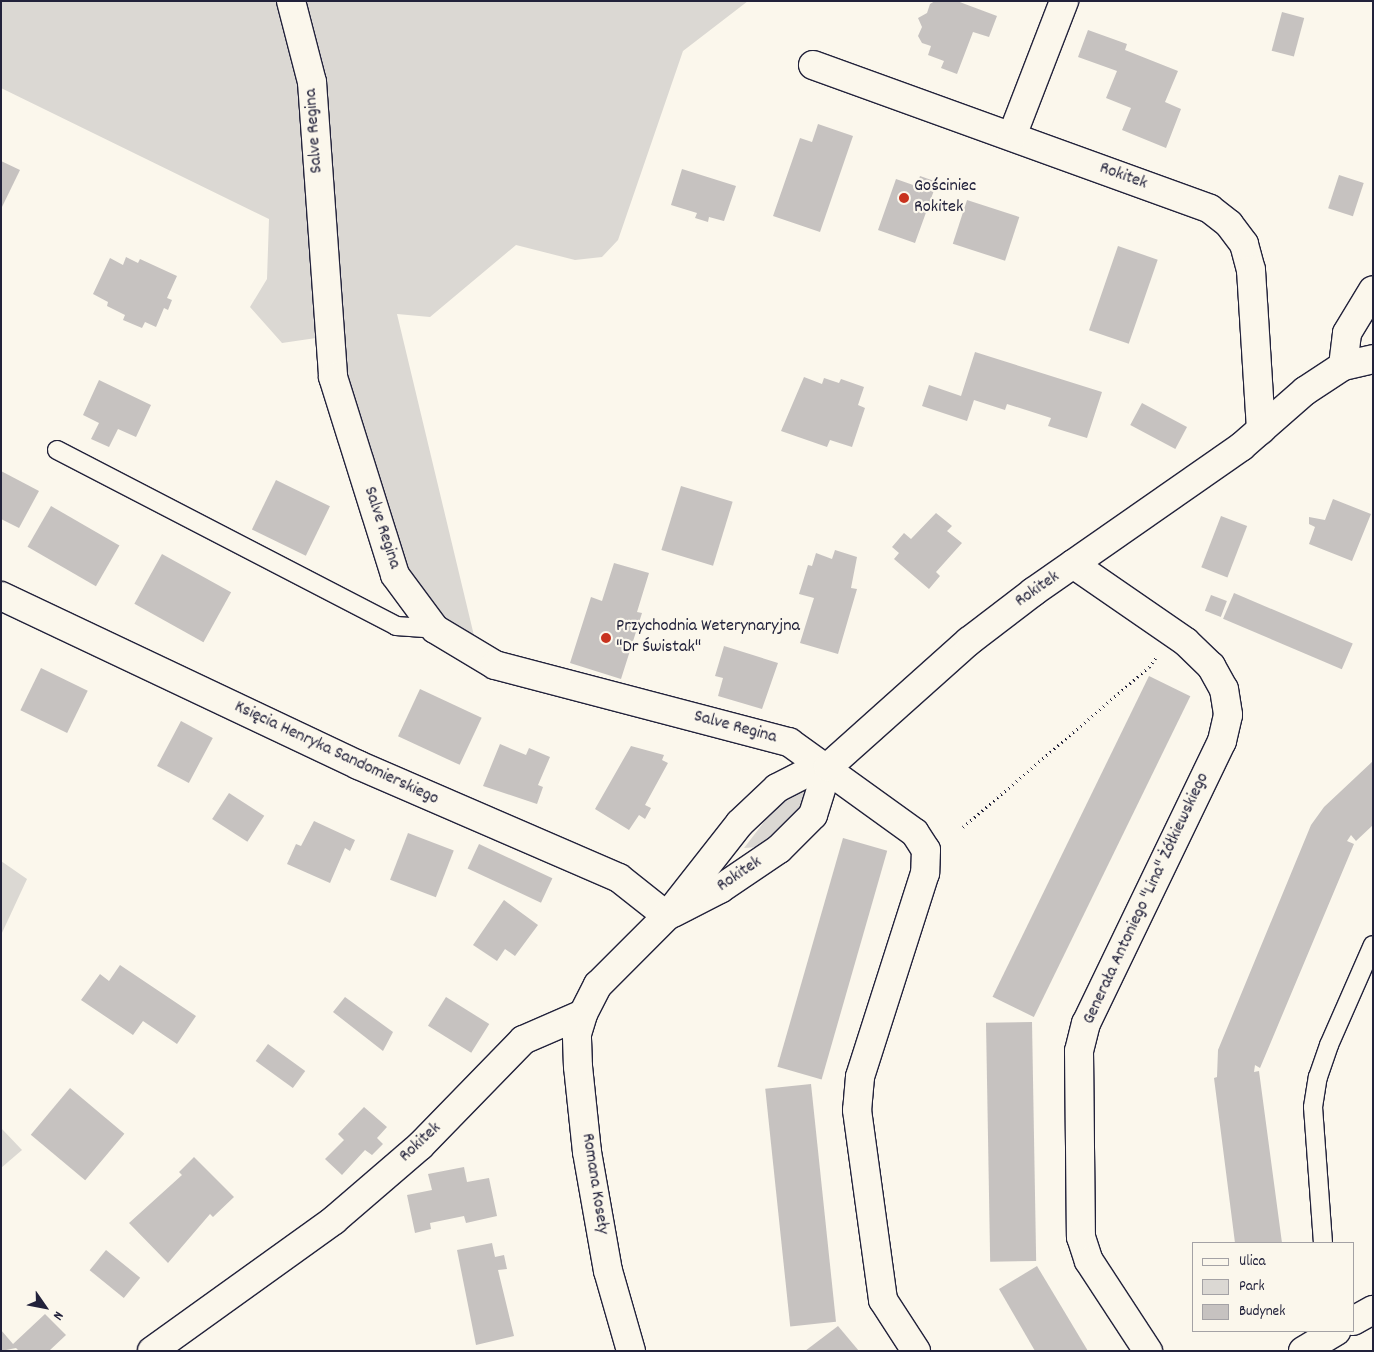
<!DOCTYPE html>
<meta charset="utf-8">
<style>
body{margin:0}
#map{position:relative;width:1374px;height:1352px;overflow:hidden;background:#fbf7ec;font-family:Dekko,sans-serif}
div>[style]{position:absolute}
.green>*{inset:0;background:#dbd8d3}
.building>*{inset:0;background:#c6c2c0;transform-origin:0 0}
.path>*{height:3px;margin-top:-1.5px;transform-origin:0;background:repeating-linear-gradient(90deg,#22223b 0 1px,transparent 0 5px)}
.roads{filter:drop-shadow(1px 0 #22223b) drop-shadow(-1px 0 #22223b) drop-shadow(0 1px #22223b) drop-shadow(0 -1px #22223b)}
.service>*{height:18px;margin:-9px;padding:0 9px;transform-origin:9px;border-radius:9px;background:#fbf7ec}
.minor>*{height:28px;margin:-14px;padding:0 14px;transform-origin:14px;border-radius:14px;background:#fbf7ec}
.dots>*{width:14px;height:14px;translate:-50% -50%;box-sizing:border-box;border:2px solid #fbf7ec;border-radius:50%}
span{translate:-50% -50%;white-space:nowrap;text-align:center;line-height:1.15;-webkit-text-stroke:4.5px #fbf7ec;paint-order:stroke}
.street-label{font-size:18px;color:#22223b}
.poi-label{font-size:18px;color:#22223b}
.left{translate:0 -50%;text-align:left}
.frame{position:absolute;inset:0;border:2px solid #22223b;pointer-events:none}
.legend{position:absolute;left:1192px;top:1242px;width:162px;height:90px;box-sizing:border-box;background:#fbf7ec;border:1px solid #a4a2a5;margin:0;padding:6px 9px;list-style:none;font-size:15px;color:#22223b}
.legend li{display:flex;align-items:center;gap:10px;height:25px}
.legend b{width:25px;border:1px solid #a4a2a5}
.north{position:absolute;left:20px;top:1282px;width:50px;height:50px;-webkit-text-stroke:4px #fbf7ec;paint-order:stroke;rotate:123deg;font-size:14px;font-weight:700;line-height:20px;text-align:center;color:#22223b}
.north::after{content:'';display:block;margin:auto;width:18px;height:22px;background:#22223b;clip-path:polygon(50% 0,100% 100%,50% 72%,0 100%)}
</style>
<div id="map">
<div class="green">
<i style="clip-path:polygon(1px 1px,278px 1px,304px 87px,316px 338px,282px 343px,250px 307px,267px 279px,269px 219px,1px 88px)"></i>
<i style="clip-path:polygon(301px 1px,748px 1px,683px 51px,618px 240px,602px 257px,575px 260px,516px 245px,430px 317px,397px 314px,476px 644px,442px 622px,405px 570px,344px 381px)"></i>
<i style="clip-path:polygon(815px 776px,804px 803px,790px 820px,758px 847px,744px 848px,777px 805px)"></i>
<i style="clip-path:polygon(1px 861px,27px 879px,1px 935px)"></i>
<i style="clip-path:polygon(1px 1128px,22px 1150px,1px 1168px)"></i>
</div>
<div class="building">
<i style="clip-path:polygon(935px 1px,957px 1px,997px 16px,989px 37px,973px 32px,957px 74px,941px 68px,944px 61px,928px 55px,931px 46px,922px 43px,918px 36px,922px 27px,918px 18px,927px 13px,930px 4px)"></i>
<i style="left:1282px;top:12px;width:23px;height:40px;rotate:15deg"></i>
<i style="clip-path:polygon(1088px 30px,1127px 44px,1125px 50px,1178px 71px,1165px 102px,1181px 109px,1166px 148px,1122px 130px,1131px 108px,1106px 98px,1117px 71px,1078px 57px)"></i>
<i style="clip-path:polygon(818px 124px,853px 136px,820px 232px,773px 216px,800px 138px,812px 142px)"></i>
<i style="clip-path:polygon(1px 161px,20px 170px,1px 209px)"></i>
<i style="clip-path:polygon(682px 169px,736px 186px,724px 221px,709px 217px,708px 222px,695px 218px,697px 213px,671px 205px)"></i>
<i style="left:1339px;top:175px;width:26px;height:35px;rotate:18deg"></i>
<i style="clip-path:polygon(920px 176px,937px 182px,915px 243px,878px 230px,896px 179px,916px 186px)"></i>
<i style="left:967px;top:200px;width:55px;height:46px;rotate:18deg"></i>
<i style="left:1118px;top:246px;width:42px;height:89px;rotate:19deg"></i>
<i style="clip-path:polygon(126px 257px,138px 263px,140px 259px,177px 276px,167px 298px,172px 300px,168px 310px,164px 308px,156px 327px,145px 322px,142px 328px,123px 320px,125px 315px,107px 306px,108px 302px,93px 294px,110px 258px,123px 265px)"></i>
<i style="clip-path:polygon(975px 352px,1102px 392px,1087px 438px,1048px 426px,1051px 418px,1007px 404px,1005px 410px,974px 400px,967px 421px,922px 406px,929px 385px,961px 396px)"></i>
<i style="clip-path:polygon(804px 377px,822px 384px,824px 378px,839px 383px,841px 379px,864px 387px,858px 405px,865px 408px,852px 447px,830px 440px,827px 447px,781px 431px)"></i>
<i style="clip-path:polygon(99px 380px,151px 405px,136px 437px,118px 429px,109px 447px,91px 439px,99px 423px,83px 415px)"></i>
<i style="left:1142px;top:403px;width:51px;height:25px;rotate:28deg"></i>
<i style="clip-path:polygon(1px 471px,39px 491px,19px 528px,1px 519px)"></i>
<i style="left:276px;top:480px;width:60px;height:55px;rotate:26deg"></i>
<i style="left:681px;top:486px;width:54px;height:67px;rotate:17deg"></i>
<i style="clip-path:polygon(1333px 499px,1371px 514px,1352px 561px,1309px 544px,1315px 527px,1309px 524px,1309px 517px,1325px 520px)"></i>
<i style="left:51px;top:506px;width:79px;height:47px;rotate:30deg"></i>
<i style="clip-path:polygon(936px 513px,952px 526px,947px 531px,962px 543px,936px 572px,940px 576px,929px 589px,894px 559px,899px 553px,892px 547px,904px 533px,911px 539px)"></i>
<i style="left:1221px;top:516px;width:28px;height:55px;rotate:21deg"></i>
<i style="clip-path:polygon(835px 550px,857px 557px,851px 588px,857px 589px,838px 654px,800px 643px,814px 598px,799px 594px,808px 565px,812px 566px,816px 553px,832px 559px)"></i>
<i style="left:162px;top:554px;width:79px;height:57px;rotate:29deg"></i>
<i style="clip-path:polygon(614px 563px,649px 573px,637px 612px,642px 613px,621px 679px,570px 663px,591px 597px,602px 601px)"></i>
<i style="left:1234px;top:593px;width:129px;height:28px;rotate:23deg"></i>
<i style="left:1211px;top:595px;width:17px;height:17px;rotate:21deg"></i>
<i style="clip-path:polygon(724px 646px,778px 663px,762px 709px,718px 696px,723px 678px,715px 676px)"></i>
<i style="left:41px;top:668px;width:52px;height:47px;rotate:26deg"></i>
<i style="left:1149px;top:676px;width:46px;height:357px;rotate:26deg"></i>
<i style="left:420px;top:689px;width:68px;height:52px;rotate:25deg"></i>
<i style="left:181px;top:721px;width:36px;height:51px;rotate:28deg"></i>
<i style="clip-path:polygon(500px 744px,526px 755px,529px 748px,550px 757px,538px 785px,543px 787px,537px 804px,483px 786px)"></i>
<i style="clip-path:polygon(631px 746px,664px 755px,662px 760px,668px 763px,645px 805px,651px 808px,645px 819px,639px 815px,629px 830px,595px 809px)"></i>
<i style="clip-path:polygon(1373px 761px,1373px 825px,1356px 841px,1351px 835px,1347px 841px,1354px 844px,1260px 1068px,1255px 1065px,1254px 1072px,1259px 1071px,1282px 1243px,1235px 1243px,1214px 1078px,1217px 1077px,1218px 1050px,1311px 825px,1324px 807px)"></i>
<i style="left:229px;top:793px;width:42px;height:31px;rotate:33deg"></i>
<i style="clip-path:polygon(314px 821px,355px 840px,350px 851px,345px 848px,330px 883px,287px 864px,296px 844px,301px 846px)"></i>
<i style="left:408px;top:833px;width:49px;height:50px;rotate:21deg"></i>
<i style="left:843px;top:838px;width:46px;height:238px;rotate:16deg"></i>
<i style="left:479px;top:844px;width:81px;height:27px;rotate:25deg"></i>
<i style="clip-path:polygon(504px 900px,538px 925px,515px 956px,505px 949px,497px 961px,473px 945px)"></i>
<i style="clip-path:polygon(120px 965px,196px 1016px,177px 1044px,143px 1021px,133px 1035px,81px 1000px,100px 974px,109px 981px)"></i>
<i style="clip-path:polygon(345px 997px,393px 1032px,383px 1051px,333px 1012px)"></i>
<i style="left:446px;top:997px;width:51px;height:34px;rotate:32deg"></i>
<i style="left:1032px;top:1022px;width:239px;height:46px;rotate:89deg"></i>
<i style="left:268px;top:1044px;width:46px;height:21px;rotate:36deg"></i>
<i style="left:811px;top:1084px;width:239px;height:46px;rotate:84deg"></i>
<i style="left:70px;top:1088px;width:71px;height:61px;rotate:40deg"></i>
<i style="clip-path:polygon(364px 1107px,387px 1127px,377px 1138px,383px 1144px,372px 1155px,365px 1150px,342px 1175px,325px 1159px,344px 1140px,338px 1134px)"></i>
<i style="clip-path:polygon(194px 1157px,234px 1197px,213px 1217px,210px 1214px,168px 1263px,129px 1223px,182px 1175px,179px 1172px)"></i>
<i style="clip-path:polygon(464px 1167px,467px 1182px,489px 1178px,497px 1216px,466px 1223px,464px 1216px,430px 1223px,431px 1229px,415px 1233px,407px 1195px,432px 1190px,428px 1174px)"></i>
<i style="clip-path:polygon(492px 1243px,495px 1257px,504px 1255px,507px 1269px,498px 1270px,514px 1336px,476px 1345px,457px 1250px)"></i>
<i style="left:106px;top:1250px;width:44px;height:26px;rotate:39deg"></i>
<i style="clip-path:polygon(1037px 1266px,1088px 1351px,1035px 1351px,999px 1289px)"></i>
<i style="clip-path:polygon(45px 1314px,66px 1335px,49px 1351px,19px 1351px,16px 1348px,1px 1351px,1px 1330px,13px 1344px)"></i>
<i style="clip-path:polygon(838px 1326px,859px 1351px,805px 1351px)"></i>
</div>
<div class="path">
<i style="left:963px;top:827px;width:245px;rotate:-40.7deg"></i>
<i style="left:1149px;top:667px;width:14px;rotate:-54deg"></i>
</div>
<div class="roads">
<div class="service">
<i style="left:57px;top:450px;width:382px;rotate:27.4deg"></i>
<i style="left:396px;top:626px;width:39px;rotate:4deg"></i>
<i style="left:1323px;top:1243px;width:136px;rotate:-94.2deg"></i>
<i style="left:1313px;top:1107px;width:30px;rotate:-81deg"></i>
<i style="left:1318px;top:1077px;width:34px;rotate:-71deg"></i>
<i style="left:1329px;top:1045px;width:109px;rotate:-66.3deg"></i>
</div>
<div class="minor">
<i style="left:291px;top:1px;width:84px;rotate:75.5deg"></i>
<i style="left:312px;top:82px;width:296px;rotate:85.9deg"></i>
<i style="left:333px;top:377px;width:207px;rotate:72.6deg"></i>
<i style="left:395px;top:575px;width:67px;rotate:53.5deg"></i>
<i style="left:435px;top:629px;width:70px;rotate:31deg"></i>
<i style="left:495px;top:665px;width:304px;rotate:14.7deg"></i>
<i style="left:789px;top:742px;width:155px;rotate:35.8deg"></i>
<i style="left:915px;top:833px;width:20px;rotate:57deg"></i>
<i style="left:926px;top:850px;width:23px;rotate:92deg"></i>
<i style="left:925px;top:873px;width:214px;rotate:107.7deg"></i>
<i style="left:860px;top:1077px;width:33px;rotate:95deg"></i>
<i style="left:857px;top:1110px;width:192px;rotate:82.2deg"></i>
<i style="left:883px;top:1300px;width:61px;rotate:57.1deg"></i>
<i style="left:813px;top:65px;width:422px;rotate:19.9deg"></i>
<i style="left:1210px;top:209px;width:24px;rotate:38deg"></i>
<i style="left:1229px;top:224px;width:25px;rotate:53deg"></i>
<i style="left:1244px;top:244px;width:27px;rotate:75deg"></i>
<i style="left:1251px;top:270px;width:160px;rotate:86.4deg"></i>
<i style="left:1012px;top:136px;width:145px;rotate:-68.9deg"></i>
<i style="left:1343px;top:366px;width:33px;rotate:-83deg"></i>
<i style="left:1347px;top:333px;width:50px;rotate:-58.8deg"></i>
<i style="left:1073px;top:564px;width:137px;rotate:34.6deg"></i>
<i style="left:1186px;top:642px;width:35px;rotate:44deg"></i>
<i style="left:1211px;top:666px;width:26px;rotate:61deg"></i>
<i style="left:1224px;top:689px;width:26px;rotate:81deg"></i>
<i style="left:1228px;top:715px;width:27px;rotate:103deg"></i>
<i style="left:1222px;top:741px;width:313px;rotate:115.7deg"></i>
<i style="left:1086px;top:1023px;width:29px;rotate:104deg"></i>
<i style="left:1079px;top:1051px;width:186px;rotate:89.4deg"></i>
<i style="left:1081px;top:1237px;width:25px;rotate:72deg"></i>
<i style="left:1089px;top:1261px;width:108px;rotate:56.8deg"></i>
<i style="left:1px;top:596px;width:395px;rotate:25.3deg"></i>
<i style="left:358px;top:765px;width:284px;rotate:23.4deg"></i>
<i style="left:619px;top:878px;width:61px;rotate:38.4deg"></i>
<i style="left:673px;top:913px;width:53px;rotate:-27.1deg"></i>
<i style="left:720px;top:889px;width:71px;rotate:-34.1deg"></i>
<i style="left:779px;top:849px;width:48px;rotate:-45deg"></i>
<i style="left:813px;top:815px;width:50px;rotate:-72.6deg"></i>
<i style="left:1353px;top:1321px;width:23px;rotate:-29deg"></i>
<i style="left:152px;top:1351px;width:224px;rotate:-35.7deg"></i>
<i style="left:334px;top:1220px;width:113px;rotate:-40.7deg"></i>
<i style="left:420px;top:1146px;width:148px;rotate:-45.8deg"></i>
<i style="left:523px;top:1040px;width:65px;rotate:-23.4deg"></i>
<i style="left:631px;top:1351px;width:83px;rotate:-106deg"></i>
<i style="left:608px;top:1271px;width:121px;rotate:-100deg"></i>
<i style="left:587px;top:1152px;width:85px;rotate:-96deg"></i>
<i style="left:578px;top:1067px;width:33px;rotate:-92deg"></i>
<i style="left:577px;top:1034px;width:21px;rotate:-73deg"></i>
<i style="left:583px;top:1014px;width:33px;rotate:-63deg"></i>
<i style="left:598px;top:985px;width:98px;rotate:-45deg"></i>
<i style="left:667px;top:916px;width:118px;rotate:-51.9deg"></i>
<i style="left:740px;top:823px;width:51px;rotate:-43.4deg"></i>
<i style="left:777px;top:788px;width:33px;rotate:-27deg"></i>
<i style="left:806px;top:773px;width:23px;rotate:-15deg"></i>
<i style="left:828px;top:767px;width:189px;rotate:-41.8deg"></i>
<i style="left:969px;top:641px;width:81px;rotate:-37.4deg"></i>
<i style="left:1033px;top:592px;width:254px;rotate:-34.9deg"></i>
<i style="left:1241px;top:447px;width:85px;rotate:-41.2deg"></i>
<i style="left:1305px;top:391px;width:45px;rotate:-33.3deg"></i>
<i style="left:1343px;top:366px;width:31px;rotate:-13deg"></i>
<i style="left:1303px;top:1351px;width:39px;rotate:-31deg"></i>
</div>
</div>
<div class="dots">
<i style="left:904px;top:198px;background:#c8321e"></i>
<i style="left:606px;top:638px;background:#c8321e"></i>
</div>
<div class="street-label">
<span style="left:315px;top:131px;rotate:-94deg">Salve Regina</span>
<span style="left:1123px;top:177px;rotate:20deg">Rokitek</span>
<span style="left:381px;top:528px;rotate:72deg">Salve Regina</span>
<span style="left:1038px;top:590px;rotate:-35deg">Rokitek</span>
<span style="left:735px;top:728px;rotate:15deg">Salve Regina</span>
<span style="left:336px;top:754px;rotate:25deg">Księcia Henryka Sandomierskiego</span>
<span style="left:740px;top:875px;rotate:-34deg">Rokitek</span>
<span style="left:1147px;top:899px;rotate:-65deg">Generała Antoniego "Lina" Żółkiewskiego</span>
<span style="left:421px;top:1143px;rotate:-43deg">Rokitek</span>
<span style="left:594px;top:1184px;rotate:81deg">Romana Koseły</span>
</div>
<div class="poi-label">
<span class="left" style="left:914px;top:198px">Gościniec<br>Rokitek</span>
<span class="left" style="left:616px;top:638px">Przychodnia Weterynaryjna<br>"Dr Świstak"</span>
</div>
<div class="frame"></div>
<ul class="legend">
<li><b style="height:6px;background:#fbf7ec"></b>Ulica</li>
<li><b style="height:14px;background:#dbd8d3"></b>Park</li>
<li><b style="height:14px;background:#c6c2c0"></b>Budynek</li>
</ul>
<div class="north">N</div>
</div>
